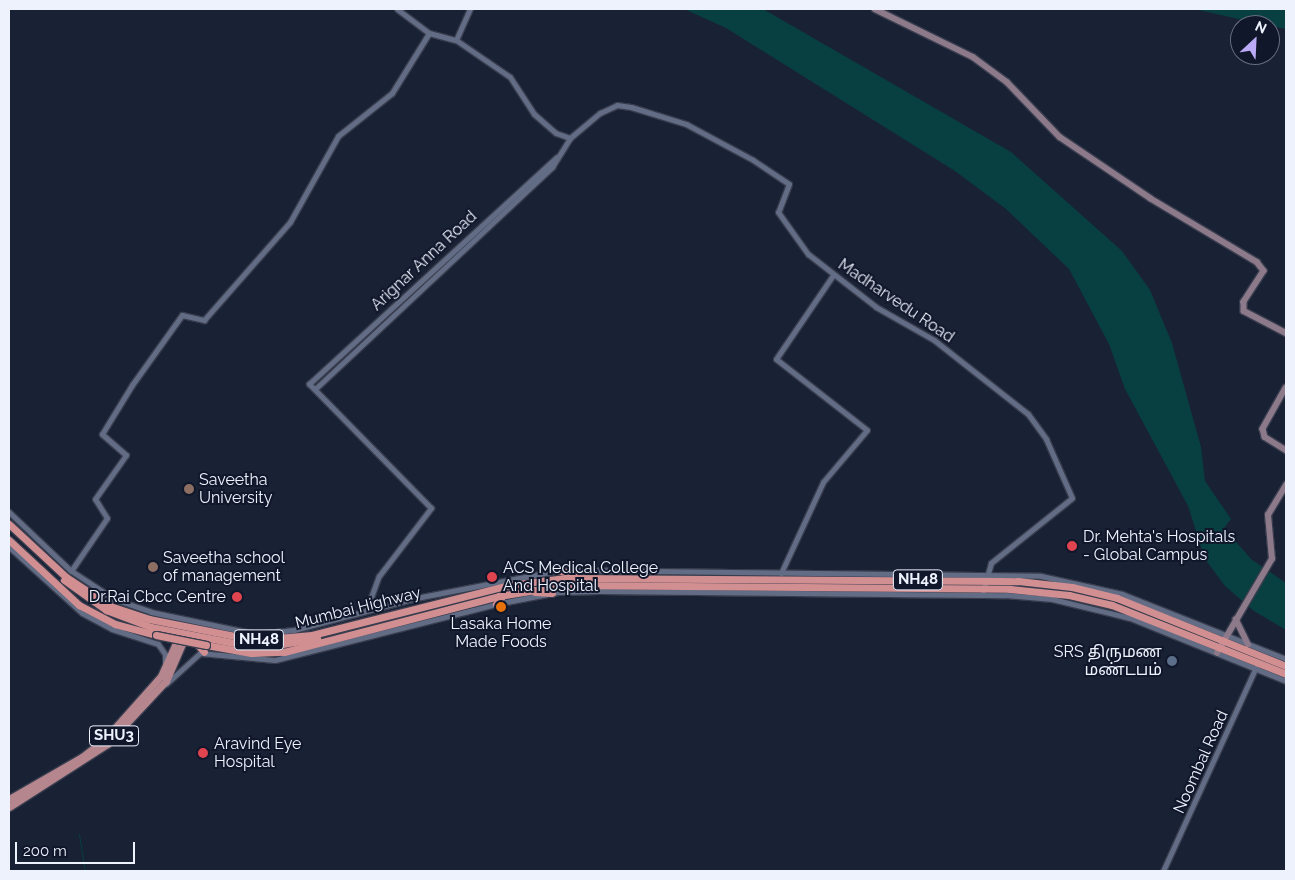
<!DOCTYPE html>
<meta charset="utf-8">
<style>
body{margin:0}
#map{position:relative;width:1295px;height:880px;overflow:hidden;background:#192135;font-family:Raleway,"Noto Sans Tamil",sans-serif}
div>[style]{position:absolute}
.water>*{inset:0;background:#083f41}
.stream>*{height:1px;margin:-0.5px;padding:0 0.5px;transform-origin:0.5px;border-radius:0.5px;background:#083f41}
.roads{filter:drop-shadow(1px 0 #383d4e) drop-shadow(-1px 0 #383d4e) drop-shadow(0 1px #383d4e) drop-shadow(0 -1px #383d4e)}
.tertiary>*{height:5px;margin:-2.5px;padding:0 2.5px;transform-origin:2.5px;border-radius:2.5px;background:#626c84}
.secondary>*{height:5.5px;margin:-2.75px;padding:0 2.75px;transform-origin:2.75px;border-radius:2.75px;background:#8c7989}
.primary>*{height:7px;margin:-3.5px;padding:0 3.5px;transform-origin:3.5px;border-radius:3.5px;background:#b6868f}
.trunk>*{height:7px;margin:-3.5px;padding:0 3.5px;transform-origin:3.5px;border-radius:3.5px;background:#d28f92}
.bridges{filter:drop-shadow(1px 0 #383d4e) drop-shadow(-1px 0 #383d4e) drop-shadow(0 1px #383d4e) drop-shadow(0 -1px #383d4e)}
.trunk-bridge>*{height:7px;margin:-3.5px;padding:0 3.5px;transform-origin:3.5px;border-radius:3.5px;background:#d28f92}
.dots>*{width:14px;height:14px;translate:-50% -50%;box-sizing:border-box;border:2px solid #10172b;border-radius:50%}
span{translate:-50% -50%;white-space:nowrap;text-align:center;line-height:1.15;-webkit-text-stroke:4px #10172b;paint-order:stroke}
.shield-label span{padding:1px 4px;background:#10172b;border:1px solid;border-radius:4px;-webkit-text-stroke-width:0}
.shield-label{font-size:15px;color:#edf2fd;font-weight:700}
.street-label{font-size:16px;color:#edf2fd}
.poi-label{font-size:16px;color:#edf2fd}
.left{translate:0 -50%;text-align:left}
.right{translate:-100% -50%;text-align:right}
.frame{position:absolute;inset:0;border:10px solid #edf2fd;pointer-events:none}
.north{position:absolute;left:1230px;top:15px;width:50px;height:50px;box-sizing:border-box;background:#10172b;border:1px solid #686f7f;border-radius:50%;rotate:25deg;font-size:14px;font-weight:700;line-height:20px;text-align:center;color:#edf2fd}
.north::after{content:'';display:block;margin:auto;width:18px;height:22px;background:#bbaaf6;clip-path:polygon(50% 0,100% 100%,50% 72%,0 100%)}
.scale{position:absolute;left:15px;top:842px;width:120px;height:22px;box-sizing:border-box;border:2px solid #edf2fd;border-top:0;padding-left:6px;font-size:15px;line-height:18px;white-space:nowrap;color:#edf2fd;-webkit-text-stroke:4px #10172b;paint-order:stroke}
</style>
<div id="map">
<div class="water">
<i style="clip-path:polygon(684px 9px,763px 9px,1011px 152px,1122px 251px,1150px 290px,1172px 343px,1201px 447px,1205px 481px,1231px 519px,1224px 528px,1251px 559px,1286px 583px,1286px 630px,1254px 611px,1225px 586px,1205px 559px,1188px 506px,1125px 389px,1109px 344px,1069px 269px,1006px 209px,955px 171px,726px 28px)"></i>
<i style="clip-path:polygon(1194px 9px,1286px 9px,1286px 29px,1265px 25px)"></i>
</div>
<div class="stream">
<i style="left:79px;top:834px;width:37px;rotate:81deg"></i>
</div>
<div class="roads">
<div class="tertiary">
<i style="left:397px;top:9px;width:40px;rotate:37deg"></i>
<i style="left:429px;top:33px;width:28px;rotate:15deg"></i>
<i style="left:456px;top:40px;width:65px;rotate:34.4deg"></i>
<i style="left:510px;top:77px;width:44px;rotate:57deg"></i>
<i style="left:534px;top:114px;width:29px;rotate:41deg"></i>
<i style="left:556px;top:133px;width:15px;rotate:20deg"></i>
<i style="left:570px;top:138px;width:39px;rotate:-40deg"></i>
<i style="left:600px;top:113px;width:19px;rotate:-25deg"></i>
<i style="left:617px;top:105px;width:14px;rotate:8deg"></i>
<i style="left:631px;top:107px;width:58px;rotate:17.2deg"></i>
<i style="left:686px;top:124px;width:76px;rotate:28.2deg"></i>
<i style="left:753px;top:160px;width:43px;rotate:33.7deg"></i>
<i style="left:789px;top:184px;width:30px;rotate:111deg"></i>
<i style="left:778px;top:212px;width:52px;rotate:54.5deg"></i>
<i style="left:808px;top:254px;width:86px;rotate:37.9deg"></i>
<i style="left:876px;top:307px;width:67px;rotate:29.6deg"></i>
<i style="left:934px;top:340px;width:120px;rotate:38.2deg"></i>
<i style="left:1028px;top:414px;width:31px;rotate:54deg"></i>
<i style="left:1046px;top:439px;width:64px;rotate:66.2deg"></i>
<i style="left:1072px;top:498px;width:104px;rotate:141.3deg"></i>
<i style="left:991px;top:563px;width:29px;rotate:106deg"></i>
<i style="left:456px;top:40px;width:34px;rotate:-66deg"></i>
<i style="left:315px;top:389px;width:325px;rotate:-43.1deg"></i>
<i style="left:552px;top:167px;width:34px;rotate:-58deg"></i>
<i style="left:9px;top:512px;width:84px;rotate:43.6deg"></i>
<i style="left:70px;top:570px;width:53px;rotate:33.4deg"></i>
<i style="left:114px;top:599px;width:39px;rotate:19deg"></i>
<i style="left:151px;top:612px;width:107px;rotate:11.8deg"></i>
<i style="left:256px;top:634px;width:38px;rotate:-6deg"></i>
<i style="left:294px;top:630px;width:126px;rotate:-14.7deg"></i>
<i style="left:416px;top:598px;width:147px;rotate:-11deg"></i>
<i style="left:9px;top:547px;width:98px;rotate:42.1deg"></i>
<i style="left:82px;top:613px;width:34px;rotate:28deg"></i>
<i style="left:112px;top:629px;width:48px;rotate:18.1deg"></i>
<i style="left:158px;top:644px;width:12px;rotate:55deg"></i>
<i style="left:165px;top:654px;width:11px;rotate:90deg"></i>
<i style="left:568px;top:570px;width:473px;rotate:0.7deg"></i>
<i style="left:1041px;top:576px;width:83px;rotate:12.5deg"></i>
<i style="left:1122px;top:594px;width:176px;rotate:21.6deg"></i>
<i style="left:71px;top:571px;width:64px;rotate:-55.8deg"></i>
<i style="left:107px;top:518px;width:22px;rotate:-122deg"></i>
<i style="left:95px;top:499px;width:54px;rotate:-54.8deg"></i>
<i style="left:126px;top:455px;width:32px;rotate:-139deg"></i>
<i style="left:102px;top:434px;width:57px;rotate:-58.5deg"></i>
<i style="left:132px;top:385px;width:86px;rotate:-54.5deg"></i>
<i style="left:182px;top:315px;width:23px;rotate:13deg"></i>
<i style="left:204px;top:320px;width:130px;rotate:-48.7deg"></i>
<i style="left:290px;top:222px;width:98px;rotate:-60.8deg"></i>
<i style="left:338px;top:136px;width:69px;rotate:-38.5deg"></i>
<i style="left:392px;top:93px;width:70px;rotate:-58.3deg"></i>
<i style="left:781px;top:573px;width:100px;rotate:-65.2deg"></i>
<i style="left:823px;top:482px;width:68px;rotate:-49.8deg"></i>
<i style="left:867px;top:430px;width:115px;rotate:-142deg"></i>
<i style="left:776px;top:359px;width:102px;rotate:-55.8deg"></i>
<i style="left:366px;top:611px;width:37px;rotate:-70deg"></i>
<i style="left:379px;top:576px;width:86px;rotate:-52.6deg"></i>
<i style="left:431px;top:508px;width:174px;rotate:-134.5deg"></i>
<i style="left:309px;top:384px;width:336px;rotate:-42.5deg"></i>
<i style="left:166px;top:684px;width:46px;rotate:-42.4deg"></i>
<i style="left:200px;top:653px;width:75px;rotate:5.3deg"></i>
<i style="left:275px;top:660px;width:228px;rotate:-14.2deg"></i>
<i style="left:496px;top:604px;width:63px;rotate:-11deg"></i>
<i style="left:558px;top:592px;width:42px;rotate:-1.4deg"></i>
<i style="left:600px;top:591px;width:406px;rotate:0.6deg"></i>
<i style="left:1006px;top:595px;width:46px;rotate:5deg"></i>
<i style="left:1052px;top:599px;width:80px;rotate:13.7deg"></i>
<i style="left:1130px;top:618px;width:168px;rotate:22deg"></i>
<i style="left:1163px;top:871px;width:224px;rotate:-65.5deg"></i>
</div>
<div class="secondary">
<i style="left:875px;top:9px;width:109px;rotate:26.1deg"></i>
<i style="left:973px;top:57px;width:42px;rotate:36.3deg"></i>
<i style="left:1007px;top:82px;width:76px;rotate:46.1deg"></i>
<i style="left:1060px;top:137px;width:109px;rotate:34.1deg"></i>
<i style="left:1150px;top:198px;width:125px;rotate:30.9deg"></i>
<i style="left:1257px;top:262px;width:11px;rotate:52deg"></i>
<i style="left:1264px;top:271px;width:37px;rotate:123deg"></i>
<i style="left:1244px;top:302px;width:9px;rotate:90deg"></i>
<i style="left:1244px;top:311px;width:47px;rotate:27.6deg"></i>
<i style="left:1286px;top:388px;width:47px;rotate:119.3deg"></i>
<i style="left:1263px;top:429px;width:8px;rotate:76deg"></i>
<i style="left:1265px;top:437px;width:25px;rotate:32deg"></i>
<i style="left:1236px;top:619px;width:28px;rotate:64deg"></i>
<i style="left:1217px;top:653px;width:109px;rotate:-59.7deg"></i>
<i style="left:1272px;top:559px;width:44px;rotate:-95.2deg"></i>
<i style="left:1268px;top:515px;width:35px;rotate:-59deg"></i>
</div>
<div class="primary">
<i style="left:9px;top:799px;width:84px;rotate:-29.9deg"></i>
<i style="left:82px;top:757px;width:28px;rotate:-38deg"></i>
<i style="left:104px;top:740px;width:86px;rotate:-48.3deg"></i>
<i style="left:161px;top:676px;width:46px;rotate:-65.7deg"></i>
<i style="left:9px;top:807px;width:117px;rotate:-32.7deg"></i>
<i style="left:107px;top:744px;width:86px;rotate:-46.9deg"></i>
<i style="left:166px;top:681px;width:48px;rotate:-66.6deg"></i>
</div>
<div class="trunk">
<i style="left:9px;top:524px;width:78px;rotate:42.9deg"></i>
<i style="left:66px;top:577px;width:53px;rotate:33.4deg"></i>
<i style="left:110px;top:606px;width:41px;rotate:18.4deg"></i>
<i style="left:149px;top:619px;width:108px;rotate:11.2deg"></i>
<i style="left:255px;top:640px;width:57px;rotate:-5deg"></i>
<i style="left:312px;top:635px;width:203px;rotate:-14.2deg"></i>
<i style="left:509px;top:585px;width:57px;rotate:-7deg"></i>
<i style="left:566px;top:578px;width:452px;rotate:0.4deg"></i>
<i style="left:1018px;top:581px;width:54px;rotate:6.3deg"></i>
<i style="left:1072px;top:587px;width:46px;rotate:13.7deg"></i>
<i style="left:1117px;top:598px;width:182px;rotate:21.9deg"></i>
<i style="left:9px;top:540px;width:96px;rotate:42.9deg"></i>
<i style="left:79px;top:605px;width:41px;rotate:27.8deg"></i>
<i style="left:115px;top:624px;width:42px;rotate:15deg"></i>
<i style="left:557px;top:570px;width:17px;rotate:13deg"></i>
<i style="left:64px;top:580px;width:52px;rotate:35.5deg"></i>
<i style="left:106px;top:610px;width:48px;rotate:20.7deg"></i>
<i style="left:151px;top:627px;width:111px;rotate:10.9deg"></i>
<i style="left:260px;top:648px;width:58px;rotate:-10deg"></i>
<i style="left:535px;top:592px;width:17px;rotate:3deg"></i>
<i style="left:496px;top:604px;width:11px;rotate:-52deg"></i>
<i style="left:202px;top:640px;width:6px;rotate:129deg"></i>
<i style="left:198px;top:645px;width:9px;rotate:49deg"></i>
<i style="left:206px;top:645px;width:46px;rotate:10.1deg"></i>
<i style="left:251px;top:653px;width:33px;rotate:-2deg"></i>
<i style="left:284px;top:652px;width:222px;rotate:-14.6deg"></i>
<i style="left:499px;top:596px;width:68px;rotate:-9.3deg"></i>
<i style="left:566px;top:585px;width:444px;rotate:0.5deg"></i>
<i style="left:1010px;top:589px;width:59px;rotate:5.8deg"></i>
<i style="left:1069px;top:595px;width:44px;rotate:13.1deg"></i>
<i style="left:1112px;top:605px;width:187px;rotate:21.6deg"></i>
</div>
</div>
<div class="bridges">
<div class="trunk-bridge">
<i style="left:156px;top:635px;width:51px;rotate:11.3deg"></i>
</div>
</div>
<div class="dots">
<i style="left:189px;top:489px;background:#8d6e63"></i>
<i style="left:1072px;top:546px;background:#e0444e"></i>
<i style="left:153px;top:567px;background:#8d6e63"></i>
<i style="left:492px;top:577px;background:#e0444e"></i>
<i style="left:237px;top:597px;background:#e0444e"></i>
<i style="left:501px;top:607px;background:#e8710a"></i>
<i style="left:1172px;top:661px;background:#5c6f8a"></i>
<i style="left:203px;top:753px;background:#e0444e"></i>
</div>
<div class="shield-label">
<span style="left:918px;top:580px">NH48</span>
<span style="left:259px;top:640px">NH48</span>
<span style="left:114px;top:736px">SHU3</span>
</div>
<div class="street-label">
<span style="left:424px;top:261px;rotate:-43deg">Arignar Anna Road</span>
<span style="left:896px;top:301px;rotate:34deg">Madharvedu Road</span>
<span style="left:358px;top:608px;rotate:-14deg">Mumbai Highway</span>
<span style="left:1201px;top:762px;rotate:-66deg">Noombal Road</span>
</div>
<div class="poi-label">
<span class="left" style="left:199px;top:489px">Saveetha<br>University</span>
<span class="left" style="left:1083px;top:546px">Dr. Mehta's Hospitals<br>- Global Campus</span>
<span class="left" style="left:163px;top:567px">Saveetha school<br>of management</span>
<span class="left" style="left:503px;top:577px">ACS Medical College<br>And Hospital</span>
<span class="right" style="left:226px;top:597px">Dr.Rai Cbcc Centre</span>
<span style="left:501px;top:633px">Lasaka Home<br>Made Foods</span>
<span class="right" style="left:1162px;top:661px">SRS திருமண<br>மண்டபம்</span>
<span class="left" style="left:214px;top:753px">Aravind Eye<br>Hospital</span>
</div>
<div class="frame"></div>
<div class="north">N</div>
<div class="scale">200 m</div>
</div>
